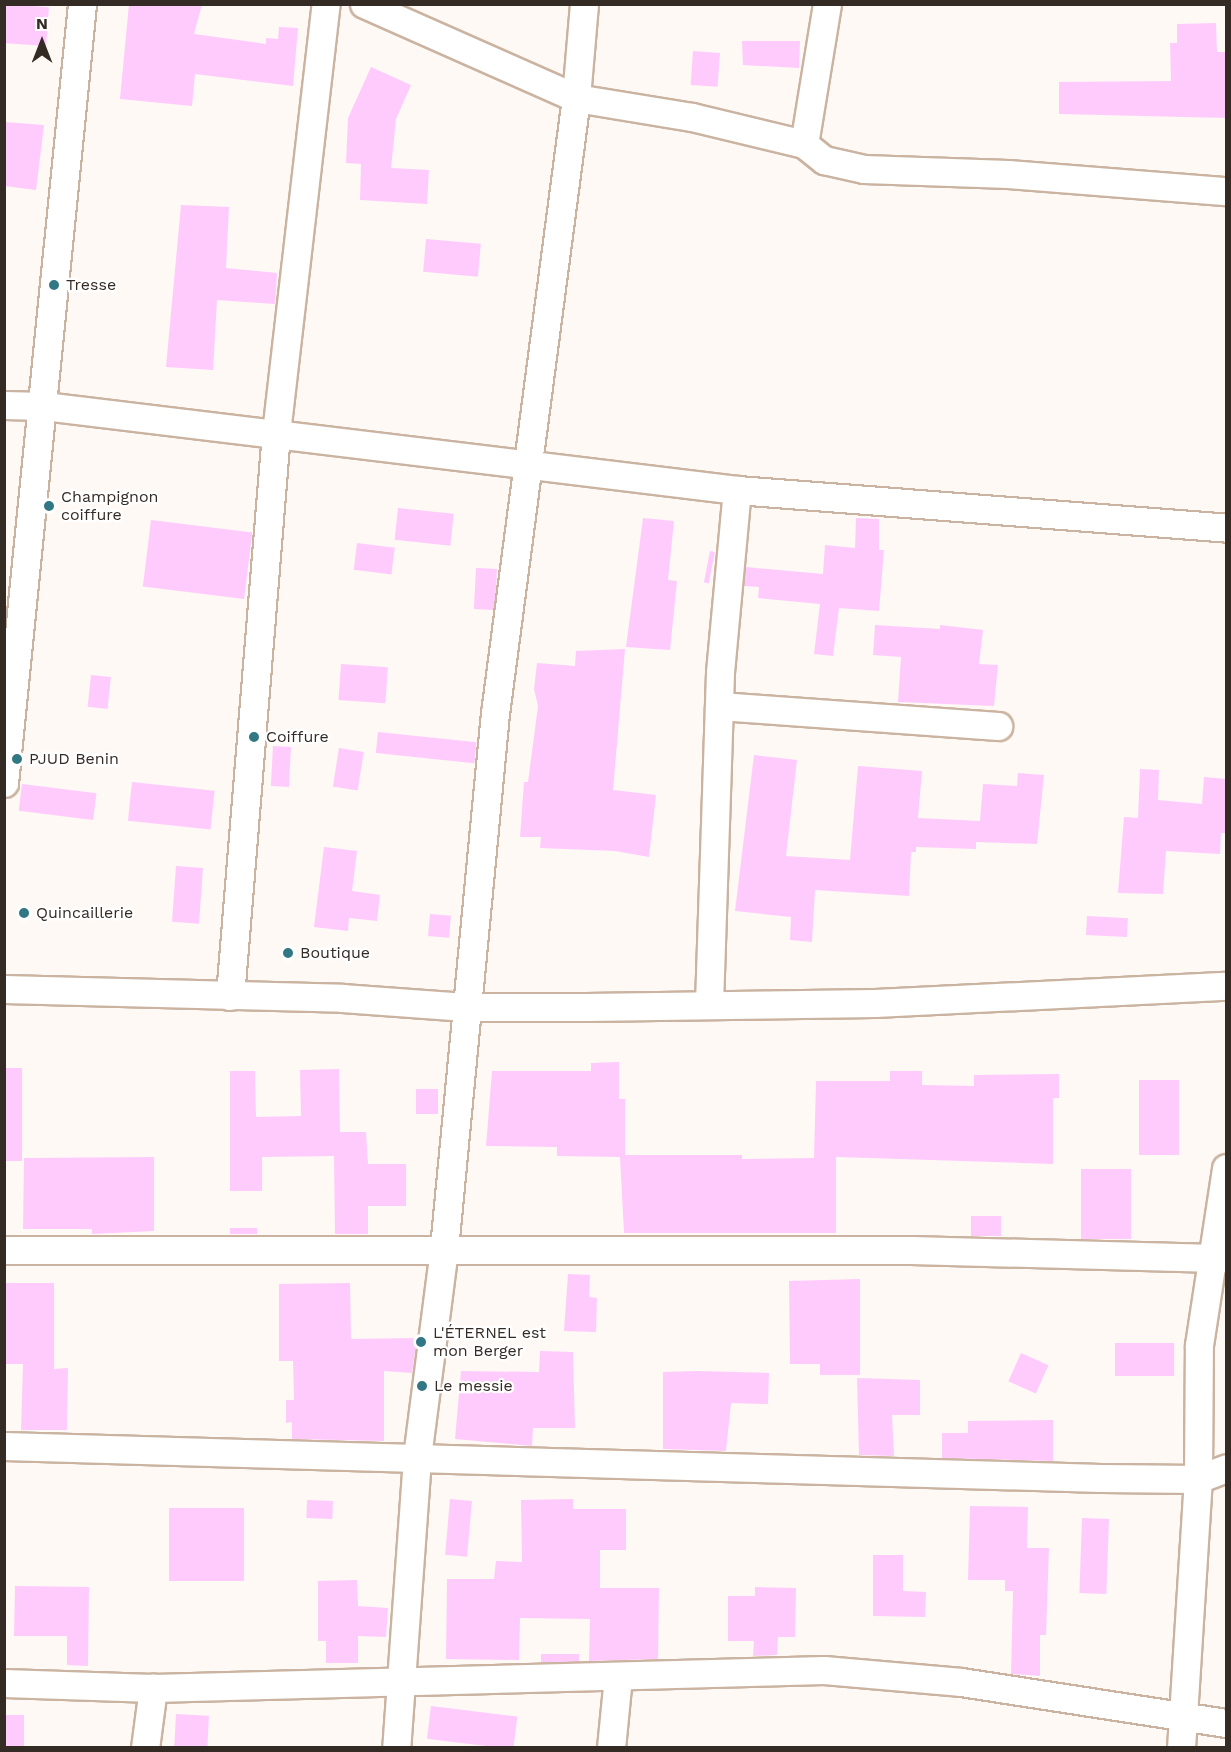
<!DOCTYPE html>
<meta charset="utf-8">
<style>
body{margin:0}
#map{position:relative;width:1231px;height:1752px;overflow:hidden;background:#fef9f5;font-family:"Work Sans",sans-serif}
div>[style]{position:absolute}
.building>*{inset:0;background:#ffcbfc;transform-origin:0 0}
.roads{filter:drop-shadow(2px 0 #cab3a0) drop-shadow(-2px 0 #cab3a0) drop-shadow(0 2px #cab3a0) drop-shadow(0 -2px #cab3a0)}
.minor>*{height:27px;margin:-13.5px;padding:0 13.5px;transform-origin:13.5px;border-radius:13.5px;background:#fff}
.dots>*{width:16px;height:16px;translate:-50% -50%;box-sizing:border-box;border:3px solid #fff;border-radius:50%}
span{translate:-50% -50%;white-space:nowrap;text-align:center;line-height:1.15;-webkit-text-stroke:4.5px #fff;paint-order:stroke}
.poi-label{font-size:16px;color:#342b24}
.left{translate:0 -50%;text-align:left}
.frame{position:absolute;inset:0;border:6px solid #342b24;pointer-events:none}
.north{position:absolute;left:12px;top:12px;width:60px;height:60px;-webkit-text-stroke:4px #fff;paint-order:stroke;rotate:0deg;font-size:16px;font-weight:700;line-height:24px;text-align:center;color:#342b24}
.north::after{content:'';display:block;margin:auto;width:21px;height:27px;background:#342b24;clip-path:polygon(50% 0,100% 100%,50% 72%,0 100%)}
</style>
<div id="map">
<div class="building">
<i style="left:4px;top:4px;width:45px;height:39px;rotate:4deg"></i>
<i style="clip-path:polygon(129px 4px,202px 4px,194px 34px,266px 44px,266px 38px,278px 39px,279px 27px,298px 28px,293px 86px,195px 74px,192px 106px,120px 99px)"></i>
<i style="clip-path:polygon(1216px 23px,1217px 52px,1227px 52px,1227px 118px,1059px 114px,1059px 82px,1171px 81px,1170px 43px,1177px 43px,1177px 24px)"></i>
<i style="clip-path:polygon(742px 41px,800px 41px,799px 68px,743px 65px)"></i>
<i style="left:693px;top:51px;width:27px;height:34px;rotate:4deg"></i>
<i style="clip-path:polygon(371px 67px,411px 85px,396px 119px,391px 168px,429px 170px,427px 204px,360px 200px,361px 164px,346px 163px,348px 118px)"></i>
<i style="clip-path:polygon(4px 122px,44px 125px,36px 190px,4px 186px)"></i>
<i style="clip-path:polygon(181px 205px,229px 207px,226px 268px,277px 273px,275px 304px,217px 300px,213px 370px,166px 367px)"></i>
<i style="left:426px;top:239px;width:55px;height:33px;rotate:5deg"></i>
<i style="left:398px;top:508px;width:56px;height:32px;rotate:6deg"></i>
<i style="clip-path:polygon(643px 518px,674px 521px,668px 580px,677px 581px,670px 650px,626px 647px)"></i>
<i style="clip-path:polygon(856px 518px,879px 519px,879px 550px,884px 550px,879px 611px,839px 608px,833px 656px,814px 654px,820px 604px,758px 598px,759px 587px,744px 586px,746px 567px,823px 574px,825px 545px,855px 548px)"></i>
<i style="left:151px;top:520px;width:102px;height:67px;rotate:7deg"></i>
<i style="left:357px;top:543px;width:38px;height:27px;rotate:7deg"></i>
<i style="left:710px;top:551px;width:5px;height:32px;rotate:11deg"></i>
<i style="left:476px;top:568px;width:21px;height:41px;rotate:3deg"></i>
<i style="clip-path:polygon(875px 625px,940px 629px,940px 625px,983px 630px,979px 664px,998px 665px,994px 706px,898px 702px,901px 657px,873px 655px)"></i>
<i style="clip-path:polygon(625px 649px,613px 790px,656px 795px,649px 857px,615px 851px,540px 848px,541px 837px,520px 837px,524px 782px,528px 782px,538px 706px,534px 689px,537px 663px,575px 666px,576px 651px)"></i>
<i style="left:341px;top:664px;width:47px;height:36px;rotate:4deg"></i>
<i style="left:91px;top:675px;width:20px;height:32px;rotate:6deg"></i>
<i style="left:378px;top:732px;width:99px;height:21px;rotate:6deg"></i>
<i style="left:273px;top:746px;width:18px;height:40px;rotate:3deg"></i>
<i style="left:339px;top:748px;width:25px;height:39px;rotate:9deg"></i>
<i style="clip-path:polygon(754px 755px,797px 760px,786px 856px,850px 860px,858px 766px,922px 771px,918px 818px,980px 821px,983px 784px,1017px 786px,1018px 773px,1044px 775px,1037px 844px,976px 842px,976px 849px,916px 847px,916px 852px,911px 852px,909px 896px,815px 890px,812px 942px,790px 940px,791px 917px,735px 911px)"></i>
<i style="clip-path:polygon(1140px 769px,1159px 770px,1158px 800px,1202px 804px,1204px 777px,1227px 779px,1227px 833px,1221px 833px,1220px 854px,1166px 851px,1163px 894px,1118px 893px,1124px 817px,1138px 818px)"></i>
<i style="left:132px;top:782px;width:83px;height:39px;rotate:6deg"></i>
<i style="left:22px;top:784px;width:75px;height:27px;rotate:7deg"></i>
<i style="clip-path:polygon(324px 847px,357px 851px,352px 891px,380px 895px,377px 921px,349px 918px,348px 931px,314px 927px)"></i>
<i style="left:176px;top:866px;width:27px;height:56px;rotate:4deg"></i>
<i style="left:430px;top:914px;width:21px;height:22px;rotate:5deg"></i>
<i style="left:1087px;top:916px;width:41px;height:19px;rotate:3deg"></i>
<i style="clip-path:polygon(619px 1062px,619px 1099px,625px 1099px,625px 1155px,742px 1155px,742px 1159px,814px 1158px,816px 1081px,890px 1081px,890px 1071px,922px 1071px,922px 1085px,974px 1086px,974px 1075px,1059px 1074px,1059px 1098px,1053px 1098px,1053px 1164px,836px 1157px,836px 1233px,624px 1233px,620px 1157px,557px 1156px,557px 1147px,486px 1146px,492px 1071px,591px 1071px,591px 1063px)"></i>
<i style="left:4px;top:1068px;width:18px;height:93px"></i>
<i style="clip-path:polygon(339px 1069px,340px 1132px,366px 1132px,368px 1164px,406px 1164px,406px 1206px,368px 1206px,368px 1234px,335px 1234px,334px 1156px,262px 1157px,262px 1191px,230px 1191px,230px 1071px,255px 1071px,256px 1117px,301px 1116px,300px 1070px)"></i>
<i style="left:1139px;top:1080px;width:40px;height:75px"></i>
<i style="left:416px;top:1089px;width:22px;height:25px"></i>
<i style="clip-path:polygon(154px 1157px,154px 1231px,92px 1234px,92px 1229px,23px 1229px,24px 1158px)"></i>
<i style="left:1081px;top:1169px;width:50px;height:70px"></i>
<i style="left:971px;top:1216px;width:30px;height:20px"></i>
<i style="left:230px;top:1228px;width:27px;height:6px"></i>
<i style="clip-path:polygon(568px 1274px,590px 1275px,589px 1297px,597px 1298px,596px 1332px,564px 1331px)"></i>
<i style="clip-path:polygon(860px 1279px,860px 1375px,820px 1375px,820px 1364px,790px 1364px,789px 1281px)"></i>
<i style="clip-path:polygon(4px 1283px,54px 1283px,54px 1369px,68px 1368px,67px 1430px,21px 1430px,23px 1364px,4px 1364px)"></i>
<i style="clip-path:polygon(350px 1283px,351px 1339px,417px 1338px,412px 1373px,384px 1371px,384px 1441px,292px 1439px,292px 1422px,286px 1423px,286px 1400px,294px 1400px,293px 1361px,279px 1361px,279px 1284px)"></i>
<i style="left:1115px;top:1343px;width:59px;height:33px"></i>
<i style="clip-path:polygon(540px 1351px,573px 1352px,575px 1428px,533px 1428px,532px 1446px,455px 1439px,461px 1371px,539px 1372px)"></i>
<i style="left:1021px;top:1353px;width:30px;height:31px;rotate:24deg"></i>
<i style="clip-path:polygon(697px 1371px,769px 1373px,768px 1404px,731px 1403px,726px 1451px,663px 1449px,663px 1372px)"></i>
<i style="clip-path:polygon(857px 1378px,920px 1380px,920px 1415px,892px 1415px,894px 1456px,859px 1455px)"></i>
<i style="clip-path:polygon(1053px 1420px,1053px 1461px,942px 1458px,942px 1433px,968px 1433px,968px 1421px)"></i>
<i style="left:450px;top:1499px;width:22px;height:56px;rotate:5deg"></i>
<i style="clip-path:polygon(573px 1499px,573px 1509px,626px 1509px,626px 1550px,600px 1550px,600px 1588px,659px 1588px,658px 1659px,589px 1661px,590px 1619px,520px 1618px,519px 1660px,446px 1659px,447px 1579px,494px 1579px,496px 1561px,522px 1562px,521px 1500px)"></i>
<i style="left:307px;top:1500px;width:26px;height:18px;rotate:2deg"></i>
<i style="clip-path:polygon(970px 1506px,1028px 1507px,1027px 1548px,1049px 1548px,1046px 1635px,1040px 1635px,1040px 1676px,1011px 1674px,1013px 1591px,1005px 1591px,1005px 1580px,968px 1580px)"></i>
<i style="left:169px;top:1508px;width:75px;height:73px"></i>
<i style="left:1082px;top:1518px;width:27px;height:75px;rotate:2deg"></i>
<i style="clip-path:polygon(873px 1555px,903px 1555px,903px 1591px,926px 1592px,925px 1617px,873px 1616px)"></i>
<i style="clip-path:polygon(357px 1580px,358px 1606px,388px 1608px,386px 1637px,358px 1636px,358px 1663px,326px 1663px,326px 1641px,318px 1641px,318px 1581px)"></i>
<i style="clip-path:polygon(15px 1586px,89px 1587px,88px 1666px,67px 1665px,67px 1636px,14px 1636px)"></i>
<i style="clip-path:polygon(755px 1587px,796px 1588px,795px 1637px,778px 1637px,777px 1655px,753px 1656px,754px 1641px,728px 1641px,728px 1596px,755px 1596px)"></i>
<i style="left:541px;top:1654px;width:38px;height:8px"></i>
<i style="left:431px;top:1706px;width:87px;height:33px;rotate:7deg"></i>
<i style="left:176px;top:1714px;width:33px;height:34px;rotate:3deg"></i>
<i style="left:24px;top:1715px;width:33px;height:20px;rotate:90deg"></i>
</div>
<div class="roads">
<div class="minor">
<i style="left:364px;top:4px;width:232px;rotate:23.9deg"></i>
<i style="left:576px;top:98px;width:620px;rotate:97.5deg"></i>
<i style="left:495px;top:713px;width:538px;rotate:95.44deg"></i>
<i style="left:444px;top:1249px;width:211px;rotate:97.4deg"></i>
<i style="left:417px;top:1458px;width:291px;rotate:94.1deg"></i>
<i style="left:584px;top:4px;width:94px;rotate:94.9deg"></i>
<i style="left:576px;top:98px;width:118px;rotate:9.3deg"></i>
<i style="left:692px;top:117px;width:115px;rotate:13.6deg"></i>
<i style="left:827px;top:4px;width:142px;rotate:99.3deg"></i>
<i style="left:804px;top:144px;width:26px;rotate:39deg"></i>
<i style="left:824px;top:160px;width:41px;rotate:12.7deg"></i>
<i style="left:864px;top:169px;width:144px;rotate:2deg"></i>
<i style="left:1008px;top:174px;width:219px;rotate:4.5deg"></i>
<i style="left:4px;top:405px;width:40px;rotate:1.4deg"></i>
<i style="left:44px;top:406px;width:698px;rotate:6.91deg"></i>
<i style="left:737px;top:490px;width:490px;rotate:4.4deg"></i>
<i style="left:719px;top:706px;width:280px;rotate:4.1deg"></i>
<i style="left:4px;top:783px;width:783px;rotate:-84.28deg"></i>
<i style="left:4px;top:989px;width:338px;rotate:1.5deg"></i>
<i style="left:342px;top:998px;width:124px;rotate:4.2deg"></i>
<i style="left:466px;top:1007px;width:120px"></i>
<i style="left:586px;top:1007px;width:289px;rotate:-0.8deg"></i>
<i style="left:875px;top:1003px;width:351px;rotate:-2.8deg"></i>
<i style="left:230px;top:996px;width:565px;rotate:-85.33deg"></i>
<i style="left:276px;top:433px;width:432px;rotate:-83.4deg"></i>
<i style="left:709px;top:1004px;width:332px;rotate:-88.1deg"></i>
<i style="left:720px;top:672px;width:183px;rotate:-84.7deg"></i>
<i style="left:4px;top:1250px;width:907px"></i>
<i style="left:911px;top:1250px;width:315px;rotate:1.5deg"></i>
<i style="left:4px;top:1446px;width:1097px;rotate:1.67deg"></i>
<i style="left:1101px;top:1478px;width:97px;rotate:0.6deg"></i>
<i style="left:1198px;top:1479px;width:30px;rotate:-21deg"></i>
<i style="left:4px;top:1683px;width:149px;rotate:1.9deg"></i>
<i style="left:153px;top:1688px;width:671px;rotate:-1.54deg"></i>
<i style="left:824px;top:1670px;width:138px;rotate:5deg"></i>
<i style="left:961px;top:1682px;width:268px;rotate:8.8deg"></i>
<i style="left:145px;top:1748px;width:61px;rotate:-82.4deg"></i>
<i style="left:611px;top:1748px;width:72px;rotate:-84.4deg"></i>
<i style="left:1181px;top:1748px;width:270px;rotate:-86.4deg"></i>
<i style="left:1198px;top:1479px;width:134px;rotate:-89.6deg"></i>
<i style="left:1199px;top:1345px;width:179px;rotate:-81.3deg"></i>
</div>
</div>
<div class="dots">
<i style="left:54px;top:285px;background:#317784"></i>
<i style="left:49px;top:506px;background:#317784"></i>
<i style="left:254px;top:737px;background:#317784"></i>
<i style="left:17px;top:759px;background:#317784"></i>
<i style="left:24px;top:913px;background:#317784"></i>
<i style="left:288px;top:953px;background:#317784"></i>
<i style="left:421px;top:1342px;background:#317784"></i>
<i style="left:422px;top:1386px;background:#317784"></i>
</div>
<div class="poi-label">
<span class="left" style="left:66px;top:285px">Tresse</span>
<span class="left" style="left:61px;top:506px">Champignon<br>coiffure</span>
<span class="left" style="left:266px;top:737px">Coiffure</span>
<span class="left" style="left:29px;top:759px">PJUD Benin</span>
<span class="left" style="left:36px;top:913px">Quincaillerie</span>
<span class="left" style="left:300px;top:953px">Boutique</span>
<span class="left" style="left:433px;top:1342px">L'ÉTERNEL est<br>mon Berger</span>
<span class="left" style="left:434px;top:1386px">Le messie</span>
</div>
<div class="frame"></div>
<div class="north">N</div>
</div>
